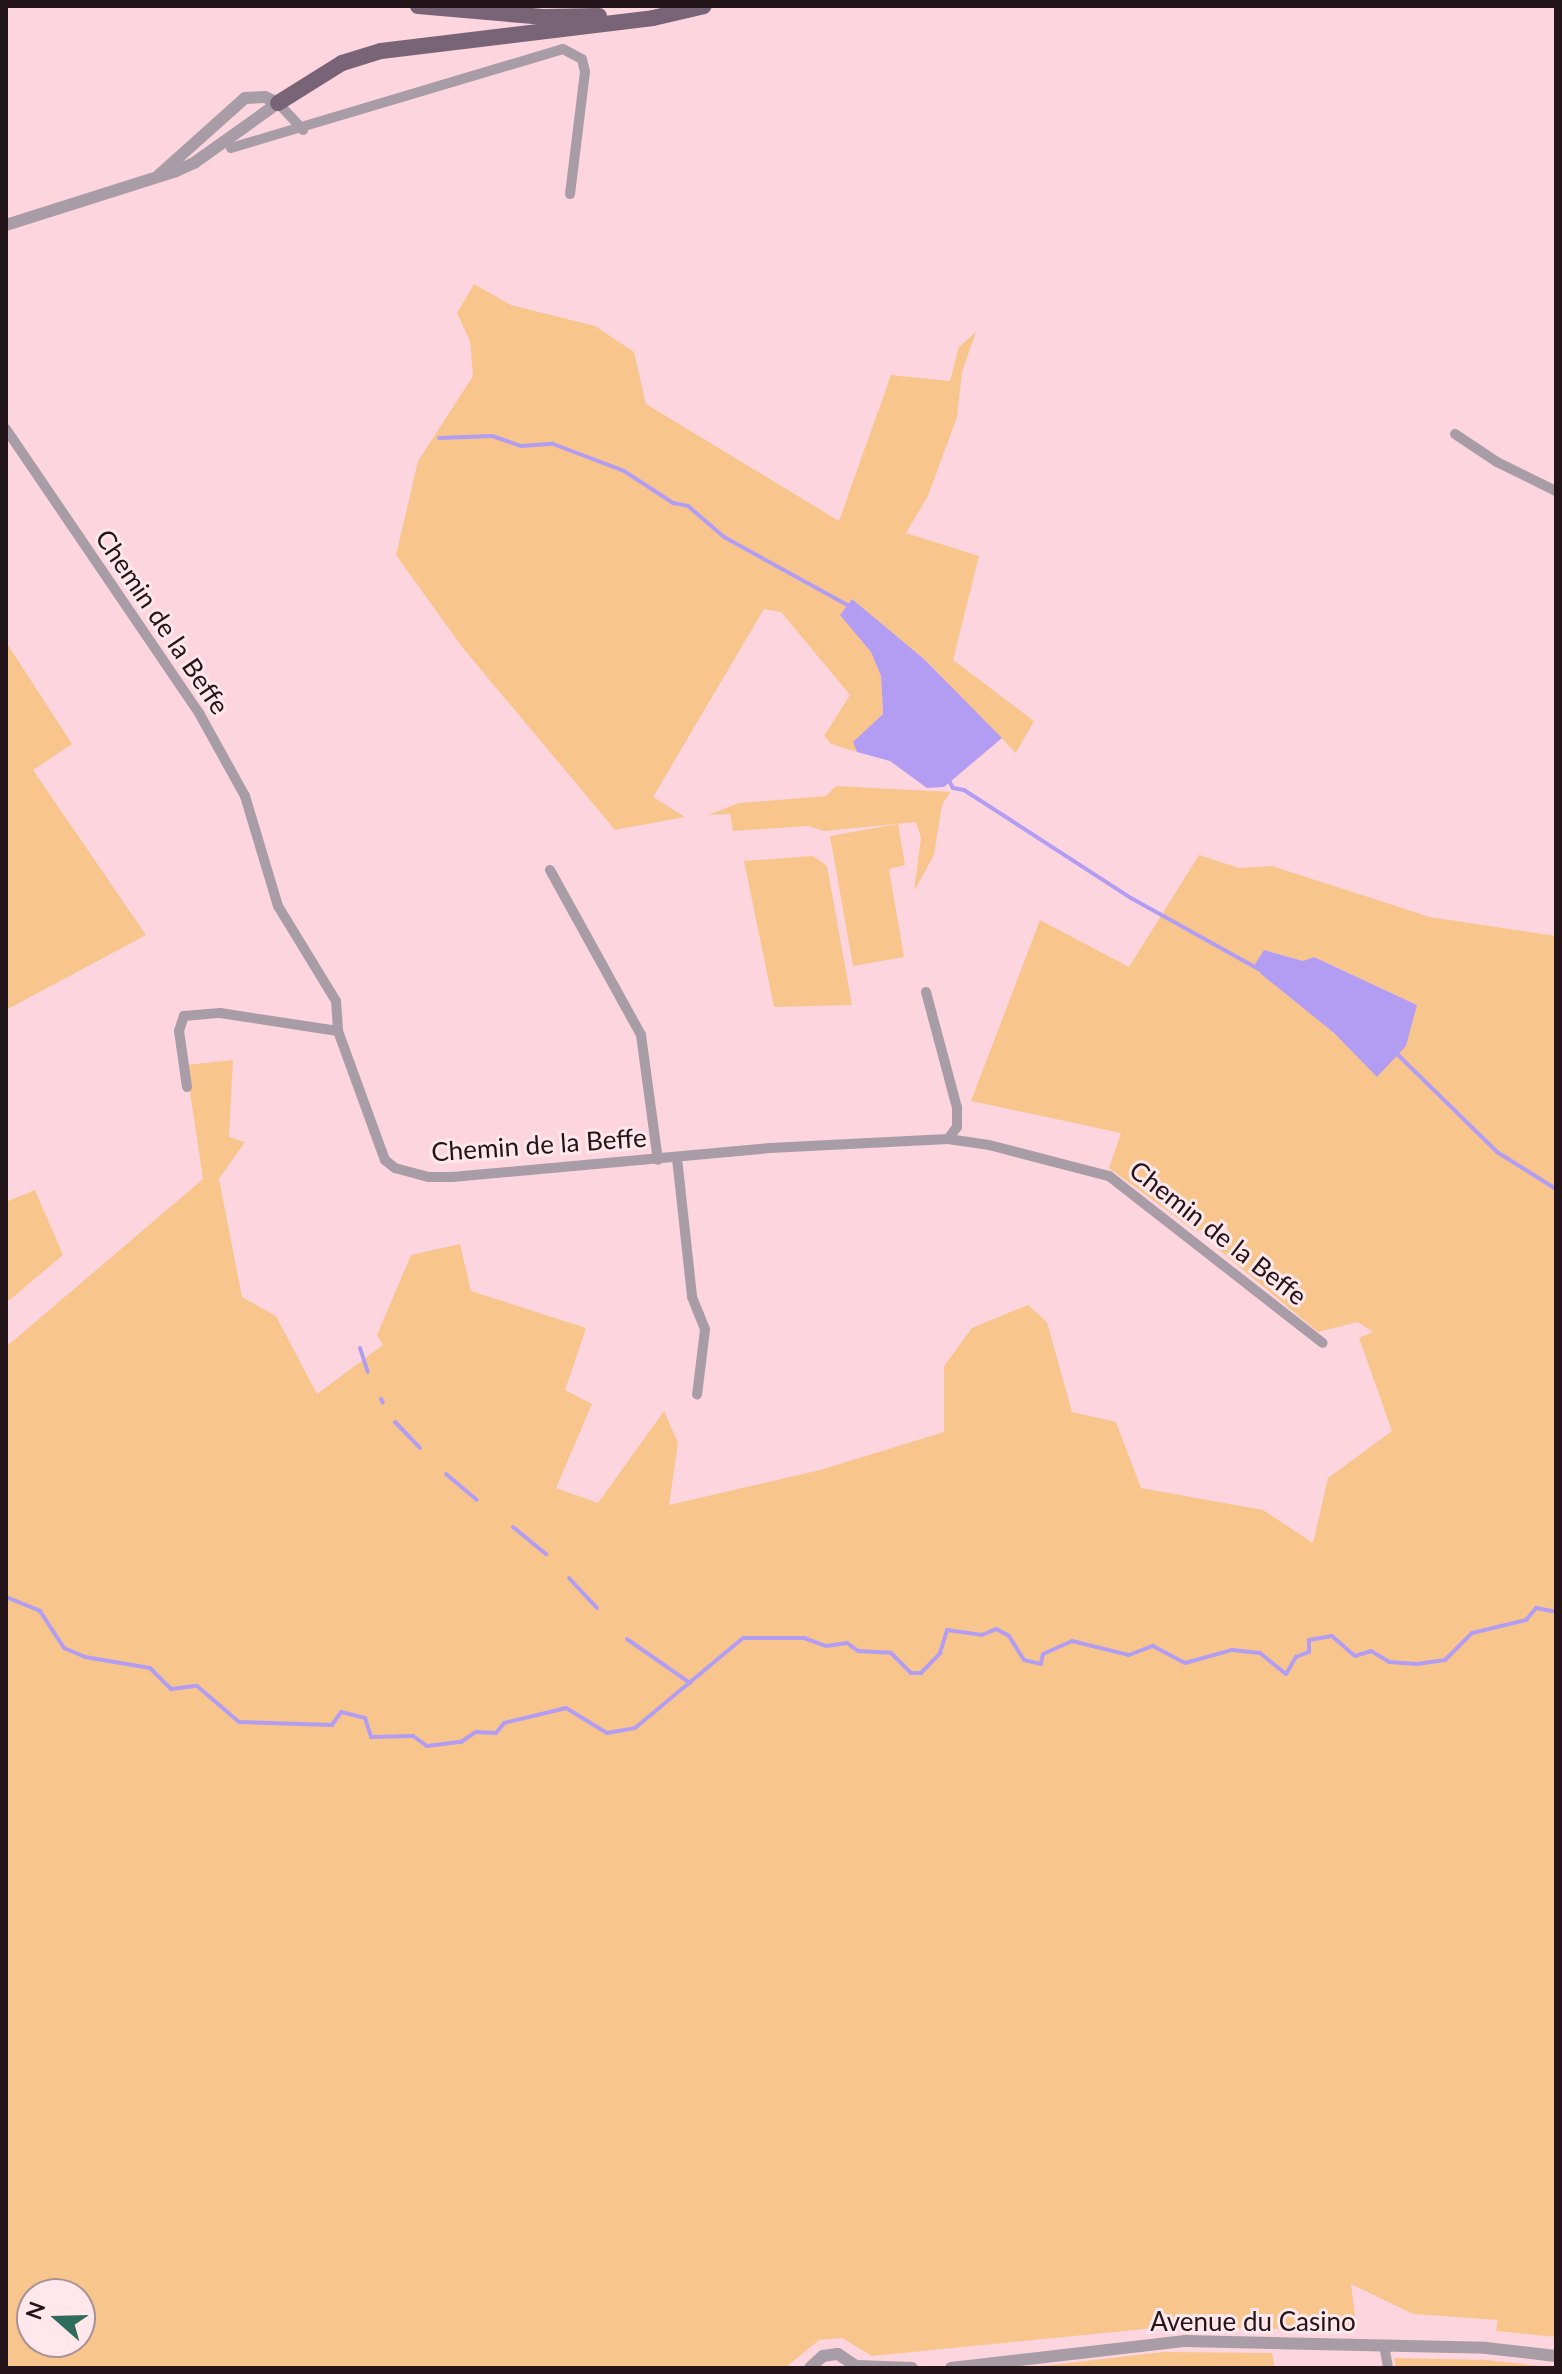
<!DOCTYPE html>
<style>
body{margin:0}
#map{position:relative;width:1562px;height:2374px;overflow:hidden;background:#fcd5de;font-family:Lato,sans-serif}
div>[style]{position:absolute}
.green>*{inset:0;background:#f8c68d}
.water>*{inset:0;background:#b39df3}
.stream>*{height:4px;margin:-2px;padding:0 2px;transform-origin:2px;border-radius:2px;background:#b39df3}
.minor>*{height:10px;margin:-5px;padding:0 5px;transform-origin:5px;border-radius:5px;background:#a89ca7}
.tertiary>*{height:12px;margin:-6px;padding:0 6px;transform-origin:6px;border-radius:6px;background:#a89ca7}
.primary>*{height:16px;margin:-8px;padding:0 8px;transform-origin:8px;border-radius:8px;background:#786476}
span{translate:-50% -50%;white-space:nowrap;text-align:center;line-height:1.15;-webkit-text-stroke:6px #ffe7ec;paint-order:stroke}
.street-label{font-size:26px;color:#221418}
.frame{position:absolute;inset:0;border:8px solid #221418;pointer-events:none}
.north{position:absolute;left:16px;top:2278px;width:80px;height:80px;box-sizing:border-box;background:#ffe7ec;border:2px solid #a79397;border-radius:50%;rotate:290deg;font-size:22px;font-weight:700;line-height:32px;text-align:center;color:#221418}
.north::after{content:'';display:block;margin:auto;width:28px;height:36px;background:#2e6d5b;clip-path:polygon(50% 0,100% 100%,50% 72%,0 100%)}
</style>
<div id="map">
<div class="green">
<i style="clip-path:polygon(474px 284px,511px 305px,595px 326px,634px 352px,646px 404px,839px 521px,891px 375px,950px 381px,959px 347px,976px 332px,962px 372px,957px 417px,928px 496px,906px 533px,979px 556px,953px 660px,1034px 721px,1016px 753px,924px 659px,852px 599px,841px 615px,871px 652px,881px 676px,883px 714px,854px 742px,857px 752px,831px 744px,824px 736px,850px 695px,781px 612px,764px 609px,653px 797px,685px 817px,615px 830px,462px 647px,396px 555px,418px 461px,473px 376px,470px 341px,457px 313px)"></i>
<i style="clip-path:polygon(6px 642px,72px 744px,33px 770px,146px 935px,6px 1010px)"></i>
<i style="clip-path:polygon(836px 786px,950px 792px,942px 805px,934px 855px,914px 891px,921px 838px,916px 822px,824px 831px,808px 826px,733px 831px,730px 814px,708px 815px,739px 803px,826px 796px)"></i>
<i style="clip-path:polygon(898px 824px,905px 865px,889px 869px,904px 957px,853px 966px,830px 836px)"></i>
<i style="clip-path:polygon(evenodd,1199px 855px,1239px 868px,1272px 866px,1430px 917px,1556px 936px,1556px 2337px,1496px 2331px,1498px 2320px,1413px 2314px,1351px 2284px,1357px 2330px,1164px 2327px,872px 2356px,842px 2338px,819px 2340px,785px 2368px,6px 2368px,6px 1347px,203px 1179px,186px 1065px,233px 1060px,229px 1137px,245px 1142px,219px 1179px,242px 1297px,276px 1316px,317px 1394px,383px 1345px,377px 1335px,411px 1255px,460px 1244px,471px 1291px,586px 1328px,565px 1390px,592px 1404px,556px 1488px,598px 1503px,664px 1411px,678px 1443px,669px 1505px,820px 1470px,944px 1432px,944px 1366px,972px 1328px,1028px 1305px,1047px 1322px,1072px 1412px,1116px 1422px,1141px 1488px,1263px 1510px,1313px 1543px,1328px 1478px,1392px 1431px,1359px 1338px,1373px 1332px,1358px 1322px,1318px 1332px,1217px 1248px,1232px 1245px,1226px 1224px,1195px 1231px,1109px 1168px,1121px 1133px,971px 1101px,1040px 920px,1129px 967px,1199px 855px,1264px 950px,1303px 961px,1314px 957px,1417px 1005px,1377px 1076px,1334px 1033px,1261px 974px,1255px 964px,1264px 950px,1199px 855px,32px 2294px,80px 2294px,80px 2342px,32px 2342px,32px 2294px)"></i>
<i style="clip-path:polygon(813px 856px,827px 866px,852px 1005px,774px 1007px,744px 861px)"></i>
<i style="clip-path:polygon(35px 1190px,63px 1255px,6px 1303px,6px 1202px)"></i>
<i style="clip-path:polygon(1163px 2352px,1272px 2353px,1275px 2368px,1043px 2366px)"></i>
<i style="clip-path:polygon(1394px 2358px,1488px 2360px,1556px 2368px,1396px 2368px)"></i>
</div>
<div class="water">
<i style="clip-path:polygon(852px 599px,924px 659px,1002px 738px,944px 787px,927px 788px,890px 761px,857px 752px,853px 742px,883px 714px,881px 676px,871px 652px,840px 615px)"></i>
<i style="clip-path:polygon(1264px 950px,1303px 961px,1314px 957px,1417px 1005px,1406px 1046px,1377px 1077px,1334px 1033px,1261px 974px,1255px 964px)"></i>
</div>
<div class="stream">
<i style="left:439px;top:438px;width:53px;rotate:-2.2deg"></i>
<i style="left:492px;top:436px;width:31px;rotate:19deg"></i>
<i style="left:521px;top:446px;width:32px;rotate:-4deg"></i>
<i style="left:553px;top:444px;width:76px;rotate:20.8deg"></i>
<i style="left:624px;top:471px;width:59px;rotate:33.1deg"></i>
<i style="left:673px;top:503px;width:15px;rotate:11deg"></i>
<i style="left:688px;top:506px;width:48px;rotate:40.7deg"></i>
<i style="left:724px;top:537px;width:145px;rotate:28.9deg"></i>
<i style="left:948px;top:779px;width:10px;rotate:61deg"></i>
<i style="left:953px;top:788px;width:11px;rotate:10deg"></i>
<i style="left:964px;top:790px;width:199px;rotate:32.9deg"></i>
<i style="left:1131px;top:898px;width:150px;rotate:29.1deg"></i>
<i style="left:1395px;top:1052px;width:143px;rotate:44.4deg"></i>
<i style="left:1497px;top:1152px;width:70px;rotate:32.1deg"></i>
<i style="left:360px;top:1348px;width:25px;rotate:72deg"></i>
<i style="left:381px;top:1399px;width:4px;rotate:63deg"></i>
<i style="left:395px;top:1422px;width:36px;rotate:46deg"></i>
<i style="left:446px;top:1474px;width:40px;rotate:40deg"></i>
<i style="left:513px;top:1527px;width:43px;rotate:39.3deg"></i>
<i style="left:569px;top:1578px;width:41px;rotate:47deg"></i>
<i style="left:6px;top:1597px;width:37px;rotate:22deg"></i>
<i style="left:40px;top:1611px;width:44px;rotate:57deg"></i>
<i style="left:64px;top:1648px;width:23px;rotate:23deg"></i>
<i style="left:85px;top:1657px;width:66px;rotate:9.6deg"></i>
<i style="left:150px;top:1668px;width:30px;rotate:45deg"></i>
<i style="left:171px;top:1689px;width:26px;rotate:-7deg"></i>
<i style="left:197px;top:1686px;width:55px;rotate:40.6deg"></i>
<i style="left:239px;top:1722px;width:93px;rotate:1.8deg"></i>
<i style="left:332px;top:1725px;width:16px;rotate:-55deg"></i>
<i style="left:341px;top:1712px;width:25px;rotate:14deg"></i>
<i style="left:365px;top:1718px;width:20px;rotate:72deg"></i>
<i style="left:371px;top:1737px;width:42px;rotate:-1.4deg"></i>
<i style="left:413px;top:1736px;width:17px;rotate:36deg"></i>
<i style="left:427px;top:1746px;width:34px;rotate:-7deg"></i>
<i style="left:461px;top:1742px;width:18px;rotate:-34deg"></i>
<i style="left:476px;top:1732px;width:20px;rotate:3deg"></i>
<i style="left:496px;top:1733px;width:13px;rotate:-51deg"></i>
<i style="left:504px;top:1723px;width:64px;rotate:-13.6deg"></i>
<i style="left:566px;top:1708px;width:48px;rotate:31.4deg"></i>
<i style="left:607px;top:1733px;width:28px;rotate:-10deg"></i>
<i style="left:635px;top:1728px;width:141px;rotate:-39.8deg"></i>
<i style="left:743px;top:1638px;width:61px"></i>
<i style="left:804px;top:1638px;width:23px;rotate:20deg"></i>
<i style="left:826px;top:1646px;width:21px;rotate:-8deg"></i>
<i style="left:847px;top:1643px;width:14px;rotate:36deg"></i>
<i style="left:858px;top:1651px;width:33px;rotate:3deg"></i>
<i style="left:891px;top:1653px;width:28px;rotate:45deg"></i>
<i style="left:911px;top:1673px;width:10px"></i>
<i style="left:921px;top:1673px;width:28px;rotate:-46deg"></i>
<i style="left:940px;top:1653px;width:24px;rotate:-73deg"></i>
<i style="left:947px;top:1630px;width:35px;rotate:8deg"></i>
<i style="left:982px;top:1635px;width:15px;rotate:-23deg"></i>
<i style="left:996px;top:1629px;width:15px;rotate:28deg"></i>
<i style="left:1009px;top:1636px;width:28px;rotate:58deg"></i>
<i style="left:1024px;top:1660px;width:17px;rotate:13deg"></i>
<i style="left:1041px;top:1664px;width:10px;rotate:-79deg"></i>
<i style="left:1043px;top:1654px;width:32px;rotate:-24deg"></i>
<i style="left:1072px;top:1641px;width:59px;rotate:13.8deg"></i>
<i style="left:1129px;top:1655px;width:26px;rotate:-21deg"></i>
<i style="left:1153px;top:1646px;width:36px;rotate:28deg"></i>
<i style="left:1185px;top:1663px;width:49px;rotate:-15.5deg"></i>
<i style="left:1232px;top:1650px;width:28px;rotate:6deg"></i>
<i style="left:1260px;top:1653px;width:33px;rotate:39deg"></i>
<i style="left:1286px;top:1674px;width:20px;rotate:-60deg"></i>
<i style="left:1296px;top:1657px;width:14px;rotate:-21deg"></i>
<i style="left:1309px;top:1652px;width:12px;rotate:-90deg"></i>
<i style="left:1309px;top:1640px;width:23px;rotate:-10deg"></i>
<i style="left:1332px;top:1636px;width:30px;rotate:41deg"></i>
<i style="left:1355px;top:1656px;width:17px;rotate:-17deg"></i>
<i style="left:1371px;top:1651px;width:21px;rotate:31deg"></i>
<i style="left:1389px;top:1662px;width:28px;rotate:4deg"></i>
<i style="left:1417px;top:1664px;width:28px;rotate:-8deg"></i>
<i style="left:1445px;top:1660px;width:38px;rotate:-45deg"></i>
<i style="left:1472px;top:1633px;width:56px;rotate:-13.5deg"></i>
<i style="left:1526px;top:1620px;width:16px;rotate:-50deg"></i>
<i style="left:1536px;top:1608px;width:20px;rotate:11deg"></i>
<i style="left:627px;top:1639px;width:77px;rotate:34.9deg"></i>
</div>
<div class="minor">
<i style="left:278px;top:103px;width:37px;rotate:47deg"></i>
<i style="left:231px;top:148px;width:346px;rotate:-16.6deg"></i>
<i style="left:563px;top:49px;width:21px;rotate:28deg"></i>
<i style="left:582px;top:59px;width:13px;rotate:77deg"></i>
<i style="left:585px;top:72px;width:123px;rotate:97deg"></i>
<i style="left:6px;top:429px;width:343px;rotate:55.8deg"></i>
<i style="left:199px;top:713px;width:95px;rotate:61deg"></i>
<i style="left:245px;top:796px;width:115px;rotate:73.3deg"></i>
<i style="left:278px;top:906px;width:111px;rotate:58.6deg"></i>
<i style="left:336px;top:1001px;width:30px;rotate:86deg"></i>
<i style="left:338px;top:1031px;width:137px;rotate:70deg"></i>
<i style="left:385px;top:1160px;width:13px;rotate:39deg"></i>
<i style="left:395px;top:1168px;width:35px;rotate:15deg"></i>
<i style="left:429px;top:1177px;width:23px"></i>
<i style="left:452px;top:1177px;width:319px;rotate:-5.2deg"></i>
<i style="left:770px;top:1148px;width:178px;rotate:-2.9deg"></i>
<i style="left:948px;top:1139px;width:41px;rotate:8.3deg"></i>
<i style="left:989px;top:1145px;width:124px;rotate:14.5deg"></i>
<i style="left:1109px;top:1176px;width:271px;rotate:38deg"></i>
<i style="left:1455px;top:434px;width:50px;rotate:33.7deg"></i>
<i style="left:1497px;top:462px;width:66px;rotate:26.2deg"></i>
<i style="left:550px;top:870px;width:188px;rotate:61.1deg"></i>
<i style="left:641px;top:1035px;width:126px;rotate:82.3deg"></i>
<i style="left:926px;top:992px;width:120px;rotate:75deg"></i>
<i style="left:957px;top:1108px;width:19px;rotate:90deg"></i>
<i style="left:957px;top:1127px;width:15px;rotate:127deg"></i>
<i style="left:187px;top:1087px;width:57px;rotate:-98.1deg"></i>
<i style="left:179px;top:1031px;width:16px;rotate:-72deg"></i>
<i style="left:184px;top:1016px;width:36px;rotate:-5deg"></i>
<i style="left:220px;top:1013px;width:119px;rotate:8.7deg"></i>
<i style="left:677px;top:1158px;width:140px;rotate:83.8deg"></i>
<i style="left:692px;top:1297px;width:35px;rotate:68deg"></i>
<i style="left:705px;top:1330px;width:65px;rotate:97deg"></i>
<i style="left:1384px;top:2345px;width:23px;rotate:80deg"></i>
</div>
<div class="tertiary">
<i style="left:6px;top:225px;width:178px;rotate:-17.6deg"></i>
<i style="left:176px;top:171px;width:20px;rotate:-24deg"></i>
<i style="left:194px;top:163px;width:103px;rotate:-35.5deg"></i>
<i style="left:278px;top:103px;width:14px;rotate:-155deg"></i>
<i style="left:265px;top:97px;width:20px;rotate:177deg"></i>
<i style="left:245px;top:98px;width:115px;rotate:138.2deg"></i>
<i style="left:858px;top:2366px;width:54px;rotate:2.1deg"></i>
<i style="left:810px;top:2368px;width:18px;rotate:-43deg"></i>
<i style="left:823px;top:2356px;width:15px;rotate:-8deg"></i>
<i style="left:838px;top:2354px;width:25px;rotate:34deg"></i>
<i style="left:951px;top:2368px;width:236px;rotate:-6.6deg"></i>
<i style="left:1185px;top:2341px;width:301px;rotate:1.3deg"></i>
<i style="left:1486px;top:2348px;width:70px;rotate:6.5deg"></i>
</div>
<div class="primary">
<i style="left:418px;top:6px;width:125px;rotate:5deg"></i>
<i style="left:543px;top:17px;width:56px;rotate:-1deg"></i>
<i style="left:278px;top:103px;width:75px;rotate:-32deg"></i>
<i style="left:342px;top:63px;width:41px;rotate:-17.1deg"></i>
<i style="left:381px;top:51px;width:274px;rotate:-6.9deg"></i>
<i style="left:653px;top:18px;width:52px;rotate:-13.2deg"></i>
</div>
<div class="street-label">
<span style="left:162px;top:622px;rotate:56deg">Chemin de la Beffe</span>
<span style="left:539px;top:1145px;rotate:-4deg">Chemin de la Beffe</span>
<span style="left:1218px;top:1233px;rotate:38deg">Chemin de la Beffe</span>
<span style="left:1253px;top:2322px">Avenue du Casino</span>
</div>
<div class="frame"></div>
<div class="north">N</div>
</div>
